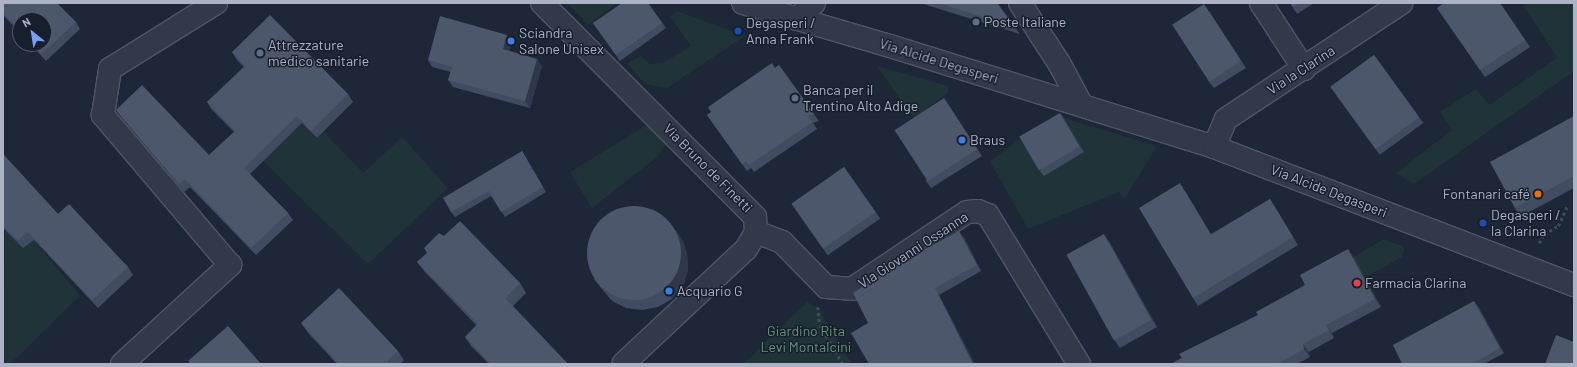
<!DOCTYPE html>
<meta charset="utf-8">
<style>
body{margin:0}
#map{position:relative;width:1577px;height:367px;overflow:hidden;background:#1e2737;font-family:Barlow,sans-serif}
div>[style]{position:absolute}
.green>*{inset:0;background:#203338}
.path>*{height:2.5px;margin-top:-1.25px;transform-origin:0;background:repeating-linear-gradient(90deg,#3a4f53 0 3px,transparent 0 6px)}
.roads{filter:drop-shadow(1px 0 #4f5666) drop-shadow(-1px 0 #4f5666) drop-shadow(0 1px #4f5666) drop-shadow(0 -1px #4f5666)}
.minor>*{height:22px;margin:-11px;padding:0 11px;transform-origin:11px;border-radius:11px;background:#323948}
.wall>*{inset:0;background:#424c60;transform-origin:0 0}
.shaded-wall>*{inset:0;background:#2f384b}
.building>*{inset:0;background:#4d576b;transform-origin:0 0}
.round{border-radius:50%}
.dots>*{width:11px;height:11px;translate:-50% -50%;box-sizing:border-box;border:2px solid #171e2c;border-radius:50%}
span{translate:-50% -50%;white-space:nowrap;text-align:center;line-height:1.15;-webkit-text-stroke:3px #171e2c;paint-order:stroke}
.poi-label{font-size:14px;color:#abb3c5}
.left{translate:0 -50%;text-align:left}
.right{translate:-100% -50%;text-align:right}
.street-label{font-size:14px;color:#abb3c5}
.park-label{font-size:14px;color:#629673}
.frame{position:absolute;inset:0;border:4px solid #abb3c5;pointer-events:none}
.north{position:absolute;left:12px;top:12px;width:40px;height:40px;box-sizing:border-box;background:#171e2c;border:1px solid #525a69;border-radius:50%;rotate:330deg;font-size:11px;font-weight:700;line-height:16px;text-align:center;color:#abb3c5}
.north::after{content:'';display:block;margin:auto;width:14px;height:18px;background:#779ffe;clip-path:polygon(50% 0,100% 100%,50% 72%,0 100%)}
</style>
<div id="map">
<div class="green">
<i style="clip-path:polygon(567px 3px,617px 3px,588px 25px)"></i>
<i style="clip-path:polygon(1522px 3px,1574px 3px,1574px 71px,1414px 184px,1396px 173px,1452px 130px,1440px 112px,1476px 89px,1489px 105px,1557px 58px)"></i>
<i style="clip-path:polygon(677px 11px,745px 36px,667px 88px,645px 84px,627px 64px,641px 56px,650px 64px,663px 63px,691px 46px,670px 16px)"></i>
<i style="clip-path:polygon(877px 66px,948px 86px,948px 93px,914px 118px)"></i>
<i style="clip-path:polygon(1064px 118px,1153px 145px,1156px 148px,1124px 199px,1119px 192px,1028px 229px,990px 161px,1020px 139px)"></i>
<i style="clip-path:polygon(302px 123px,316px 138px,324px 132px,363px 173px,402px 137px,448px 188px,368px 264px,262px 160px)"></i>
<i style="clip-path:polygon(647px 125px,667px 143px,656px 158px,592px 208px,570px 172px)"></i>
<i style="clip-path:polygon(5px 230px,34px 240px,80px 296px,10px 364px,3px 360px)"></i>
<i style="clip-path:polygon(1384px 239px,1402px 246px,1404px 249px,1402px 257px,1365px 277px,1354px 257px)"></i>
<i style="clip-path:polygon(807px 302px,818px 308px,852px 364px,743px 364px)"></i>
</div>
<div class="path">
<i style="left:1539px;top:243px;width:10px;rotate:-61deg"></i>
<i style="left:1544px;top:234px;width:16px;rotate:-30deg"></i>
<i style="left:1558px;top:226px;width:21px;rotate:-65deg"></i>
<i style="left:818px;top:307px;width:18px;rotate:84deg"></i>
<i style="left:820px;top:325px;width:45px;rotate:59.5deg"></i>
</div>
<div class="roads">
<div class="minor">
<i style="left:542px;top:3px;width:302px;rotate:45.1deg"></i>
<i style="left:755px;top:217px;width:15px;rotate:86deg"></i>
<i style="left:756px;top:232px;width:20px;rotate:120deg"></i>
<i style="left:746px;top:249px;width:168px;rotate:136.9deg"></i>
<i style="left:743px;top:3px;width:153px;rotate:16.3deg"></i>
<i style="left:890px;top:46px;width:339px;rotate:17.3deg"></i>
<i style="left:1214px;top:147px;width:386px;rotate:21deg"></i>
<i style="left:1020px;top:3px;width:72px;rotate:57deg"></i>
<i style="left:1059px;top:63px;width:47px;rotate:61.8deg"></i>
<i style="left:1261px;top:3px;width:79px;rotate:56.9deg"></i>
<i style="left:797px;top:19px;width:23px;rotate:-43deg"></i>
<i style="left:1214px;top:147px;width:30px;rotate:-67deg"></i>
<i style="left:1226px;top:119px;width:210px;rotate:-33.5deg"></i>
<i style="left:756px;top:232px;width:28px;rotate:21deg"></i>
<i style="left:782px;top:242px;width:63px;rotate:45.6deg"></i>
<i style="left:826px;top:287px;width:26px;rotate:4deg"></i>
<i style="left:852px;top:289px;width:138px;rotate:-33.8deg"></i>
<i style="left:967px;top:212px;width:11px;rotate:-5deg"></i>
<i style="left:978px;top:211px;width:11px;rotate:22deg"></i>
<i style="left:988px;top:215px;width:175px;rotate:58.6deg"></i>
<i style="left:122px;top:364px;width:147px;rotate:-42.5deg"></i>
<i style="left:230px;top:265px;width:197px;rotate:-130.3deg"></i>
<i style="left:103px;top:115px;width:47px;rotate:-81.3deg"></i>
<i style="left:110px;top:69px;width:125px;rotate:-31.9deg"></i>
</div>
</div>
<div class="wall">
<i style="clip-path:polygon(3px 3px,76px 22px,80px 29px,46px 61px,30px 44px,44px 44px,20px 20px,20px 33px,3px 15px)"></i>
<i style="clip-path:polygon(648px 3px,666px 28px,620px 61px,593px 23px)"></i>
<i style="clip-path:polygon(920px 3px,997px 3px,1020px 34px)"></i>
<i style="clip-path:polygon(1290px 3px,1314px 3px,1297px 14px)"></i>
<i style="clip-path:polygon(1500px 3px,1530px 47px,1485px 77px,1437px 8px)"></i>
<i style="clip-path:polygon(1209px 11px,1246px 68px,1214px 88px,1209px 82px)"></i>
<i style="clip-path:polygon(507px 35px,512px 42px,509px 51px,542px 66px,530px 108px,453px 87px,448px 80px,451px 72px,432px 67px,428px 60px)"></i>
<i style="clip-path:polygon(232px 52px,348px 94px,353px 102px,317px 138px,302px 123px,250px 174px,288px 213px,293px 220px,256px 255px,190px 187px,184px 192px,122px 118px,116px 110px,209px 155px,234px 132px,212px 110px,207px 102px,244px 67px,237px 60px)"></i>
<i style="left:1374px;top:55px;width:84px;height:54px;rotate:54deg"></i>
<i style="clip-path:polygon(779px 65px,819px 121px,813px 123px,817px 129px,754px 172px,751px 168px,747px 171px,707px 115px)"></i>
<i style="clip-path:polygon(944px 98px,982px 156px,931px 188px,926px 181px)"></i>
<i style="clip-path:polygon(1574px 116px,1574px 188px,1520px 217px,1515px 208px)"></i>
<i style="clip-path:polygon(1064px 118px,1084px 152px,1044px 176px,1040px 171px)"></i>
<i style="clip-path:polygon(522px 151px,546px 192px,505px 217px,491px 196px,455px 217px,451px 212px)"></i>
<i style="clip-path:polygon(3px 154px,58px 214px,128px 267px,133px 275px,98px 308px,34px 240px,23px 248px,3px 228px)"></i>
<i style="left:844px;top:167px;width:63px;height:64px;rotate:55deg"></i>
<i style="clip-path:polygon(1185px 191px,1211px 234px,1270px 199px,1275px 207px,1298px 245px,1198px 306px,1193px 298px)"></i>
<i style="clip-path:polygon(964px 237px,981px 271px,939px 295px,975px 364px,869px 364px,868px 323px)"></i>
<i style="clip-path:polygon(682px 239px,687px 254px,688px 270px,683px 286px,672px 299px,658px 307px,642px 310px,626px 308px,612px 301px,601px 288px,594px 279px)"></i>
<i style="clip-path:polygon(1109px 241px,1157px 327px,1120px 348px,1115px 341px)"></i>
<i style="clip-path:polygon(427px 253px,520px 283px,526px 293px,513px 306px,568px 364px,489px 364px,471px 346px,465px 337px,476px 325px,424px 271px,417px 262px)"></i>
<i style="clip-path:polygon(1354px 257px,1381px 307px,1332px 333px,1334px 338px,1309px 352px,1310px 357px,1297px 364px,1171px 364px,1258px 315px,1305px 285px)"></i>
<i style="clip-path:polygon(1478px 306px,1504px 353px,1484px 364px,1402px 364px)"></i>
<i style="clip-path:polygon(301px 323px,398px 351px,404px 360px,400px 364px,337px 364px,308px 333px)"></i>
</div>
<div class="shaded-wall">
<i style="clip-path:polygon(507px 35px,512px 42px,508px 56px,503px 49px)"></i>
<i style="clip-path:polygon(537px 59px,542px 66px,530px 108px,525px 101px)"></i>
<i style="clip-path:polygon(944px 98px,949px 105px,982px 156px,977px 149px)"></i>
<i style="clip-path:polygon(1060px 113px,1064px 118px,1084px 152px,1080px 147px)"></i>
<i style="clip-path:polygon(1180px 183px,1185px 191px,1216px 243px,1211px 235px)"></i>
<i style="clip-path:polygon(675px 229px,682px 239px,687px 254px,688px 270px,683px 286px,672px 299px,666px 289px)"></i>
<i style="clip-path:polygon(959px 231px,964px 237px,981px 271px,977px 265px)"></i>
<i style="clip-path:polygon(1104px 234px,1109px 241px,1157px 327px,1152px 320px)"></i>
<i style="clip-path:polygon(1348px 249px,1354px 257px,1381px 307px,1375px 299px)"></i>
<i style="clip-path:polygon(935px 288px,939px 295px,975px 364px,973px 364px)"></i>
<i style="clip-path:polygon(1474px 301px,1478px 306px,1504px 353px,1500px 348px)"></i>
<i style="clip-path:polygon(1326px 325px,1332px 333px,1334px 338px,1329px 330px)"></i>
<i style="clip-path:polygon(1303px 344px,1309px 352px,1310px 357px,1304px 349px)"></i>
</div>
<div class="building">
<i style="clip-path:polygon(3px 3px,57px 3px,76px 22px,41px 54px,32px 44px,44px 44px,44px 20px,20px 20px,20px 31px,3px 13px)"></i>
<i style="clip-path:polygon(622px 3px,648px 3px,662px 23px,616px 55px,593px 23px)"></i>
<i style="clip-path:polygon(938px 3px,997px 3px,1015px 27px)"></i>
<i style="clip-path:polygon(1290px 3px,1300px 3px,1293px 7px)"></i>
<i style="clip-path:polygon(1444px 3px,1500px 3px,1525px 40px,1480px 70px,1437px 8px)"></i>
<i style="left:1204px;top:4px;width:68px;height:38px;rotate:57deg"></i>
<i style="clip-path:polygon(270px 15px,348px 94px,311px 131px,297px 116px,244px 168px,288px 213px,251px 248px,185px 179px,179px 184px,116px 110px,142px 85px,209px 155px,235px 131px,207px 102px,245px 66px,232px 52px)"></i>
<i style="clip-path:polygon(440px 16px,507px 35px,503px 49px,537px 59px,525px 101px,448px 80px,452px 67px,428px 60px)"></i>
<i style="left:1374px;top:55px;width:77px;height:54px;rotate:54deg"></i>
<i style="clip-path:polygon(772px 63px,775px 68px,779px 65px,814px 114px,808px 116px,812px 122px,749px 165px,746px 161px,742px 164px,707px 115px,711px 112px,708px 107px)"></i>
<i style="left:944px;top:98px;width:61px;height:59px;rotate:57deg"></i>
<i style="left:1060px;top:113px;width:39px;height:47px;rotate:60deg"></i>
<i style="clip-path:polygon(1574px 116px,1574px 176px,1515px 208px,1490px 162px)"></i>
<i style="clip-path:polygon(522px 151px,543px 187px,501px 212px,489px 191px,451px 212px,443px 198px)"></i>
<i style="clip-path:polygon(3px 154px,58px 214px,69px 204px,128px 267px,92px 300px,28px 232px,18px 240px,3px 226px)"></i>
<i style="left:844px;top:167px;width:55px;height:64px;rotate:55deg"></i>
<i style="clip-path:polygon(1180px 183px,1211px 235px,1270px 199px,1293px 237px,1193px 298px,1139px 208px)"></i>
<i class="round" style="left:587px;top:206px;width:94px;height:94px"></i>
<i style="clip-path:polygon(460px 221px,520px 283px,505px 298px,568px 364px,491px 364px,465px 337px,478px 324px,417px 262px,427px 253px,424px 248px,439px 233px,444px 236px)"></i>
<i style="clip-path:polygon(959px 231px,977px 265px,935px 288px,973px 364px,869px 364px,851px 333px,868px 323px,853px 293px,897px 264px)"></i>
<i style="left:1104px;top:234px;width:98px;height:43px;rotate:61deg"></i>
<i style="clip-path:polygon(1348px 249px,1375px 299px,1326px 325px,1329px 330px,1303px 344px,1304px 349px,1276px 364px,1171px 364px,1182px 358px,1179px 354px,1258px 315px,1256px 312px,1305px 285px,1300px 275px)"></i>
<i style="clip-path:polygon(339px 288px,398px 351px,387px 361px,390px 364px,339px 364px,301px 323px)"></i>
<i style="clip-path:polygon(1474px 301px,1500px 348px,1471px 364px,1402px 364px,1393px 345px)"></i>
<i style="clip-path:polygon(228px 326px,261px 364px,191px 364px,188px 361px)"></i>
<i style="clip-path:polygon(1556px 335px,1574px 342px,1574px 364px,1545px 364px)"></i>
</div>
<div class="dots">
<i style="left:976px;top:22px;background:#5c6f8a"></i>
<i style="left:738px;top:31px;background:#1a4fb4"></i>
<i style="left:511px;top:41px;background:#3f7fe0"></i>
<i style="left:260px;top:53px;background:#5c6f8a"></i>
<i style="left:795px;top:98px;background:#5c6f8a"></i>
<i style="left:962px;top:140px;background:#3f7fe0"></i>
<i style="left:1538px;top:194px;background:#e8710a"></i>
<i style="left:1483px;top:223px;background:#1a4fb4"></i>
<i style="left:1357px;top:283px;background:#e0444e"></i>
<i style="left:669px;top:291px;background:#3f7fe0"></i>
</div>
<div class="poi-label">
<span class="left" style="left:984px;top:22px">Poste Italiane</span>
<span class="left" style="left:746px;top:31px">Degasperi /<br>Anna Frank</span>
<span class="left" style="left:519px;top:41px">Sciandra<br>Salone Unisex</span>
<span class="left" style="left:268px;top:53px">Attrezzature<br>medico sanitarie</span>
<span class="left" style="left:803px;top:98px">Banca per il<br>Trentino Alto Adige</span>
<span class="left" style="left:970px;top:140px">Braus</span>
<span class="right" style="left:1530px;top:194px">Fontanari café</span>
<span class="left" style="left:1491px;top:223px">Degasperi /<br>la Clarina</span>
<span class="left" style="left:1365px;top:283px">Farmacia Clarina</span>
<span class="left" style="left:677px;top:291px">Acquario G</span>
</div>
<div class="street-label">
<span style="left:939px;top:61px;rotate:17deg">Via Alcide Degasperi</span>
<span style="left:1301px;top:70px;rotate:-33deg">Via la Clarina</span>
<span style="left:708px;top:168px;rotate:45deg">Via Bruno de Finetti</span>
<span style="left:1329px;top:191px;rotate:21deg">Via Alcide Degasperi</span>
<span style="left:913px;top:250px;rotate:-33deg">Via Giovanni Ossanna</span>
</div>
<div class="park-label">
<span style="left:806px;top:339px">Giardino Rita<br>Levi Montalcini</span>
</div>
<div class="frame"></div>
<div class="north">N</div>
</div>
